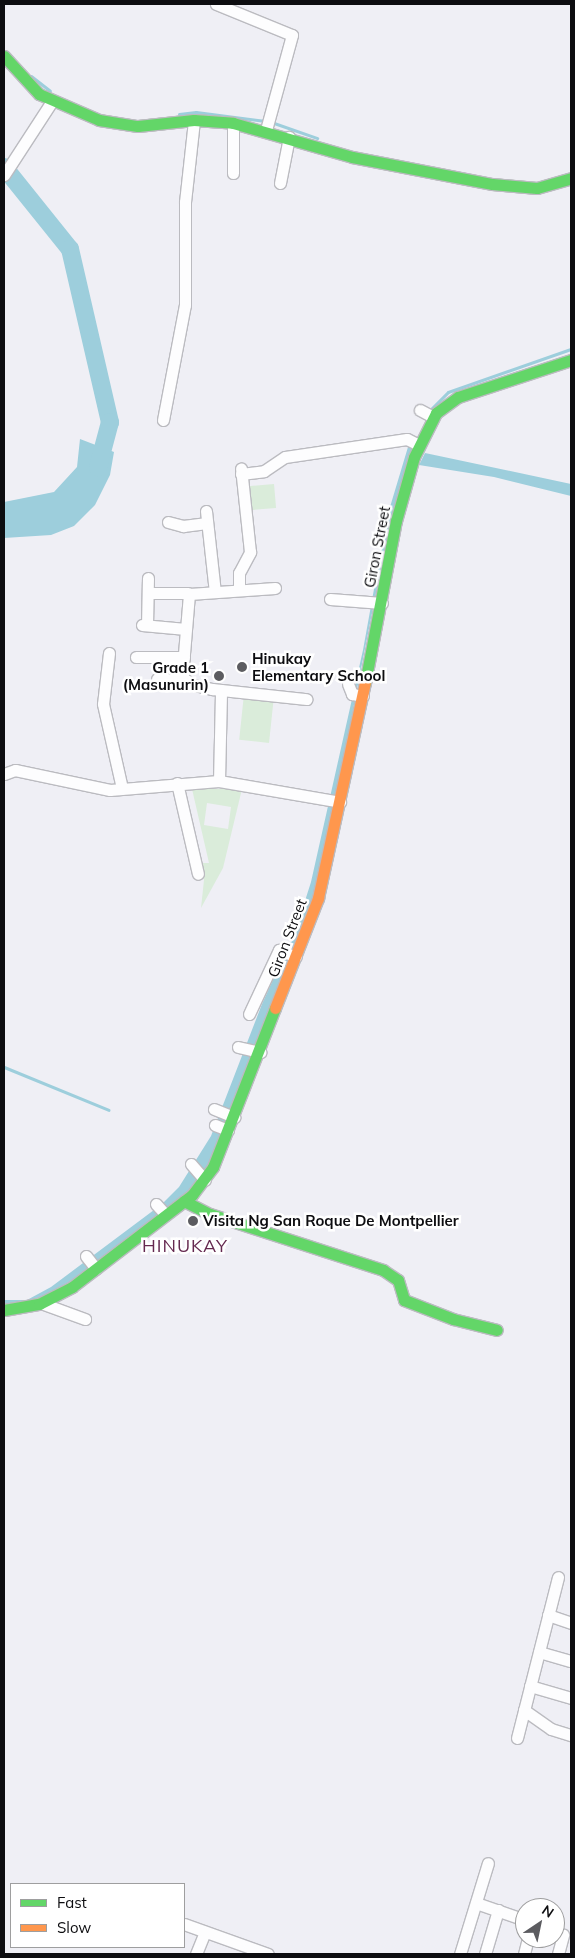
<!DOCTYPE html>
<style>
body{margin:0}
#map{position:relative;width:575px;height:1958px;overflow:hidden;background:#efeff5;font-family:Mulish,sans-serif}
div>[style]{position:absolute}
.green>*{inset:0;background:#daecda;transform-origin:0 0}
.water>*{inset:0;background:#9dcedc}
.stream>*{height:3px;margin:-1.5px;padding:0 1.5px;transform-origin:1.5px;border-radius:1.5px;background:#9dcedc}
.river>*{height:18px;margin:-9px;padding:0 9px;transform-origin:9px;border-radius:9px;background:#9dcedc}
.roads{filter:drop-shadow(1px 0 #bbbbc0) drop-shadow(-1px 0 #bbbbc0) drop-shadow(0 1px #bbbbc0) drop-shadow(0 -1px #bbbbc0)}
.street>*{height:11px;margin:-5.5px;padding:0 5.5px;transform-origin:5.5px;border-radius:5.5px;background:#fdfdfe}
.fast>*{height:11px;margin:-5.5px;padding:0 5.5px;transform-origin:5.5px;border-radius:5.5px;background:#63d668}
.slow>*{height:11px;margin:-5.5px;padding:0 5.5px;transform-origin:5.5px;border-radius:5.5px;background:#ff974d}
.dots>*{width:14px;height:14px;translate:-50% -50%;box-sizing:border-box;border:2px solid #fff;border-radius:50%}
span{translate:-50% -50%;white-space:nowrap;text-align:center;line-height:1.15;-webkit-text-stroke:5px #fff;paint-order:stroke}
.street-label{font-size:15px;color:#0d0d10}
.poi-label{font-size:15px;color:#0d0d10;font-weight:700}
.left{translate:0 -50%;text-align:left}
.right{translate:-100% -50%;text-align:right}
.quarter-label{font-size:18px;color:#652950;letter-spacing:1px}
.frame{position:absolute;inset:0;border:5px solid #0d0d10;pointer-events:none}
.legend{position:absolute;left:10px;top:1883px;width:175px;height:65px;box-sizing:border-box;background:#fff;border:1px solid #9e9e9f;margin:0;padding:6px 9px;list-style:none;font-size:15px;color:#0d0d10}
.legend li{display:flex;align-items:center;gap:10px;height:25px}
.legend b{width:25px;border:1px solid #9e9e9f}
.north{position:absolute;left:515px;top:1898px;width:50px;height:50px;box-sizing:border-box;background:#fff;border:1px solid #9e9e9f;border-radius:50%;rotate:34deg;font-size:14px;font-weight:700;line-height:20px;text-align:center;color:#0d0d10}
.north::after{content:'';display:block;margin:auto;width:18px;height:22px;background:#5c5c60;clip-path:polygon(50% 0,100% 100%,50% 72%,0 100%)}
</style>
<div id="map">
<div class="green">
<i style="left:274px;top:484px;width:24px;height:27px;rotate:85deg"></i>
<i style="left:244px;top:694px;width:30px;height:46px;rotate:6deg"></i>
<i style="clip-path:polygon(evenodd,192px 789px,242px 789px,223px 868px,201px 908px,204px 880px,199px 863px,209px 863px,192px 789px,207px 803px,231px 807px,228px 829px,204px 825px,207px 803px)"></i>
</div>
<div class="water">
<i style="clip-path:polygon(80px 439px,114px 452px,110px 475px,95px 505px,74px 526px,51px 535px,4px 538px,4px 502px,54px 492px,77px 467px)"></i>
<i style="clip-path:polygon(408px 447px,413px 448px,390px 522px,319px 882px,305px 927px,213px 1163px,188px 1195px,84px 1274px,32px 1302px,4px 1304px,4px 1300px,27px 1300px,51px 1287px,162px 1204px,179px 1187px,211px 1136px,262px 1004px,296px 929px,311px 882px,363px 650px,387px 517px)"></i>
<i style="clip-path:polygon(425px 453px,571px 484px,571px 496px,494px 477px,419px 465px)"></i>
</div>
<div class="stream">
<i style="left:31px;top:76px;width:24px;rotate:38deg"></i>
<i style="left:179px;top:114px;width:17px;rotate:-7deg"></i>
<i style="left:196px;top:112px;width:70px;rotate:7.4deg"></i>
<i style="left:271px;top:122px;width:49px;rotate:19.2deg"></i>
<i style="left:430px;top:410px;width:25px;rotate:-45deg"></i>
<i style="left:448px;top:392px;width:130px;rotate:-19.3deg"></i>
<i style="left:4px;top:1067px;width:113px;rotate:22.3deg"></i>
</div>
<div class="river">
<i style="left:4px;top:167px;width:105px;rotate:51.2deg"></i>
<i style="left:70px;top:249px;width:178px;rotate:77deg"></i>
<i style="left:110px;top:422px;width:47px;rotate:104.9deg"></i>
</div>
<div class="roads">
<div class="street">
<i style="left:216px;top:4px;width:82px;rotate:22.2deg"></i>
<i style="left:292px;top:35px;width:98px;rotate:105.3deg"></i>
<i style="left:233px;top:123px;width:50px;rotate:90deg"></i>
<i style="left:4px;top:175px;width:88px;rotate:-57deg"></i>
<i style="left:280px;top:183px;width:47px;rotate:-78.9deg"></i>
<i style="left:420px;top:410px;width:15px;rotate:28deg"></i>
<i style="left:163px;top:420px;width:117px;rotate:-79.2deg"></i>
<i style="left:185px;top:305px;width:103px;rotate:-90deg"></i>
<i style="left:185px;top:202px;width:82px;rotate:-83.7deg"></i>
<i style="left:241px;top:474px;width:23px;rotate:-7deg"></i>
<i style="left:264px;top:471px;width:25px;rotate:-34deg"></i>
<i style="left:285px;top:457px;width:123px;rotate:-8.4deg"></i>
<i style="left:407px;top:439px;width:13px;rotate:27deg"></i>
<i style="left:206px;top:511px;width:81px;rotate:83.7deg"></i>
<i style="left:168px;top:522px;width:16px;rotate:15deg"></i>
<i style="left:183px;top:526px;width:24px;rotate:-7deg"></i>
<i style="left:275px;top:588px;width:86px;rotate:176deg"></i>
<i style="left:189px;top:594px;width:83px;rotate:94.8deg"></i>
<i style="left:182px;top:677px;width:11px;rotate:41deg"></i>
<i style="left:190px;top:684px;width:23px;rotate:13deg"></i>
<i style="left:212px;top:689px;width:95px;rotate:6.1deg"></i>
<i style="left:239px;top:590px;width:17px;rotate:-90deg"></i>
<i style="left:239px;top:573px;width:24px;rotate:-62deg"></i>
<i style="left:250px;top:552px;width:84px;rotate:-96.1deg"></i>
<i style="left:148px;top:593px;width:40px"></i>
<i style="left:330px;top:599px;width:52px;rotate:4.4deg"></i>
<i style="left:142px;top:625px;width:44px;rotate:5.2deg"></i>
<i style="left:147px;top:625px;width:47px;rotate:-88.8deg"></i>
<i style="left:109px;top:653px;width:51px;rotate:96.7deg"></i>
<i style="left:103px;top:704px;width:86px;rotate:77.3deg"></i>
<i style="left:136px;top:657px;width:48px"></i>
<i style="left:157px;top:679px;width:29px;rotate:2deg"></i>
<i style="left:348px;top:684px;width:11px;rotate:68deg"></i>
<i style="left:352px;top:694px;width:11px;rotate:10deg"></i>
<i style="left:4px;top:774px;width:12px;rotate:-20deg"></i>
<i style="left:15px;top:770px;width:97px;rotate:11.9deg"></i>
<i style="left:110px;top:790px;width:109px;rotate:-4.7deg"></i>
<i style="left:219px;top:781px;width:123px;rotate:9.8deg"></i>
<i style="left:219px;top:781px;width:91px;rotate:-88.7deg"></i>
<i style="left:177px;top:783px;width:93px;rotate:77deg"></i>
<i style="left:249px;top:1014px;width:71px;rotate:-64.9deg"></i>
<i style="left:279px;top:950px;width:18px;rotate:22deg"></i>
<i style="left:238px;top:1047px;width:23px;rotate:13deg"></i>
<i style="left:214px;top:1109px;width:22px;rotate:22deg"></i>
<i style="left:215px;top:1125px;width:14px;rotate:21deg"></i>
<i style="left:191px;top:1164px;width:21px;rotate:49deg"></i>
<i style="left:156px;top:1204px;width:13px;rotate:48deg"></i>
<i style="left:86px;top:1256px;width:16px;rotate:52deg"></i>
<i style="left:41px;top:1303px;width:47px;rotate:20deg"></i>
<i style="left:548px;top:1615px;width:24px;rotate:19deg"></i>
<i style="left:539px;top:1652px;width:33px;rotate:16deg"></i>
<i style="left:530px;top:1686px;width:43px;rotate:16.3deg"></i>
<i style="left:524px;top:1710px;width:33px;rotate:35deg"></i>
<i style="left:551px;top:1729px;width:21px;rotate:17deg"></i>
<i style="left:517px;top:1738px;width:166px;rotate:-75.7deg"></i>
<i style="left:476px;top:1903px;width:52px;rotate:19.1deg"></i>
<i style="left:184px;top:1924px;width:89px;rotate:19.7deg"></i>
<i style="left:196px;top:1954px;width:24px;rotate:-68deg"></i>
<i style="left:460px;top:1954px;width:95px;rotate:-72.9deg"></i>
<i style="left:485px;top:1954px;width:46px;rotate:-73.5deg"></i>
<i style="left:524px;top:1954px;width:16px;rotate:-76deg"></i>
<i style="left:558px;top:1954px;width:20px;rotate:-75deg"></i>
</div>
<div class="fast">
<i style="left:4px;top:56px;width:52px;rotate:47.4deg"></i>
<i style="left:39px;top:94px;width:65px;rotate:23.4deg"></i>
<i style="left:99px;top:120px;width:39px;rotate:9deg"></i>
<i style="left:138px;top:126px;width:56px;rotate:-6.1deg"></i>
<i style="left:194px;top:120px;width:39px;rotate:4deg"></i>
<i style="left:233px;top:123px;width:124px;rotate:15.9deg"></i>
<i style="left:352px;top:157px;width:143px;rotate:10.9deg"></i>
<i style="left:492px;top:184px;width:45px;rotate:5.1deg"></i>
<i style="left:537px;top:188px;width:35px;rotate:-16deg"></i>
<i style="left:365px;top:683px;width:165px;rotate:-79.2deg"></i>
<i style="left:396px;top:521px;width:66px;rotate:-74.3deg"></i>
<i style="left:414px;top:457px;width:49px;rotate:-63.4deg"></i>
<i style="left:436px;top:413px;width:27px;rotate:-36deg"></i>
<i style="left:458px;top:397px;width:119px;rotate:-18.1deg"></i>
<i style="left:184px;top:1201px;width:29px;rotate:27deg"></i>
<i style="left:210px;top:1214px;width:182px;rotate:17.9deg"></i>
<i style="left:383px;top:1270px;width:18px;rotate:34deg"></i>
<i style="left:398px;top:1280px;width:21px;rotate:73deg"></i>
<i style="left:404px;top:1300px;width:53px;rotate:21.2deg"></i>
<i style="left:453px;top:1319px;width:45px;rotate:14deg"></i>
<i style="left:4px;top:1310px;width:36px;rotate:-10deg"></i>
<i style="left:39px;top:1304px;width:37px;rotate:-27deg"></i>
<i style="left:72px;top:1287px;width:151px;rotate:-37.5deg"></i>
<i style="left:192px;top:1195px;width:35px;rotate:-53deg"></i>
<i style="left:213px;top:1167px;width:171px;rotate:-68.7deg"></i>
</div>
<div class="slow">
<i style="left:275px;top:1008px;width:118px;rotate:-68.6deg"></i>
<i style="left:318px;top:898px;width:220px;rotate:-77.7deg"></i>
</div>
</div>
<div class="dots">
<i style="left:242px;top:667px;background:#5c5c60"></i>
<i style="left:219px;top:676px;background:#5c5c60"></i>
<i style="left:193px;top:1221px;background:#5c5c60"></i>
</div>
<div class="street-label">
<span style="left:377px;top:547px;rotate:-79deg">Giron Street</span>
<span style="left:287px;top:938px;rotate:-69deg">Giron Street</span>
</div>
<div class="poi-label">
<span class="left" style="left:252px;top:667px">Hinukay<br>Elementary School</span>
<span class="right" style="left:209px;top:676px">Grade 1<br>(Masunurin)</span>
<span class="left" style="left:203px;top:1221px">Visita Ng San Roque De Montpellier</span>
</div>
<div class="quarter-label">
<span style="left:185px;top:1246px">HINUKAY</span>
</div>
<div class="frame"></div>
<ul class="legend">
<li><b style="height:6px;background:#63d668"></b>Fast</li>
<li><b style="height:6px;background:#ff974d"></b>Slow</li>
</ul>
<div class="north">N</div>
</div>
